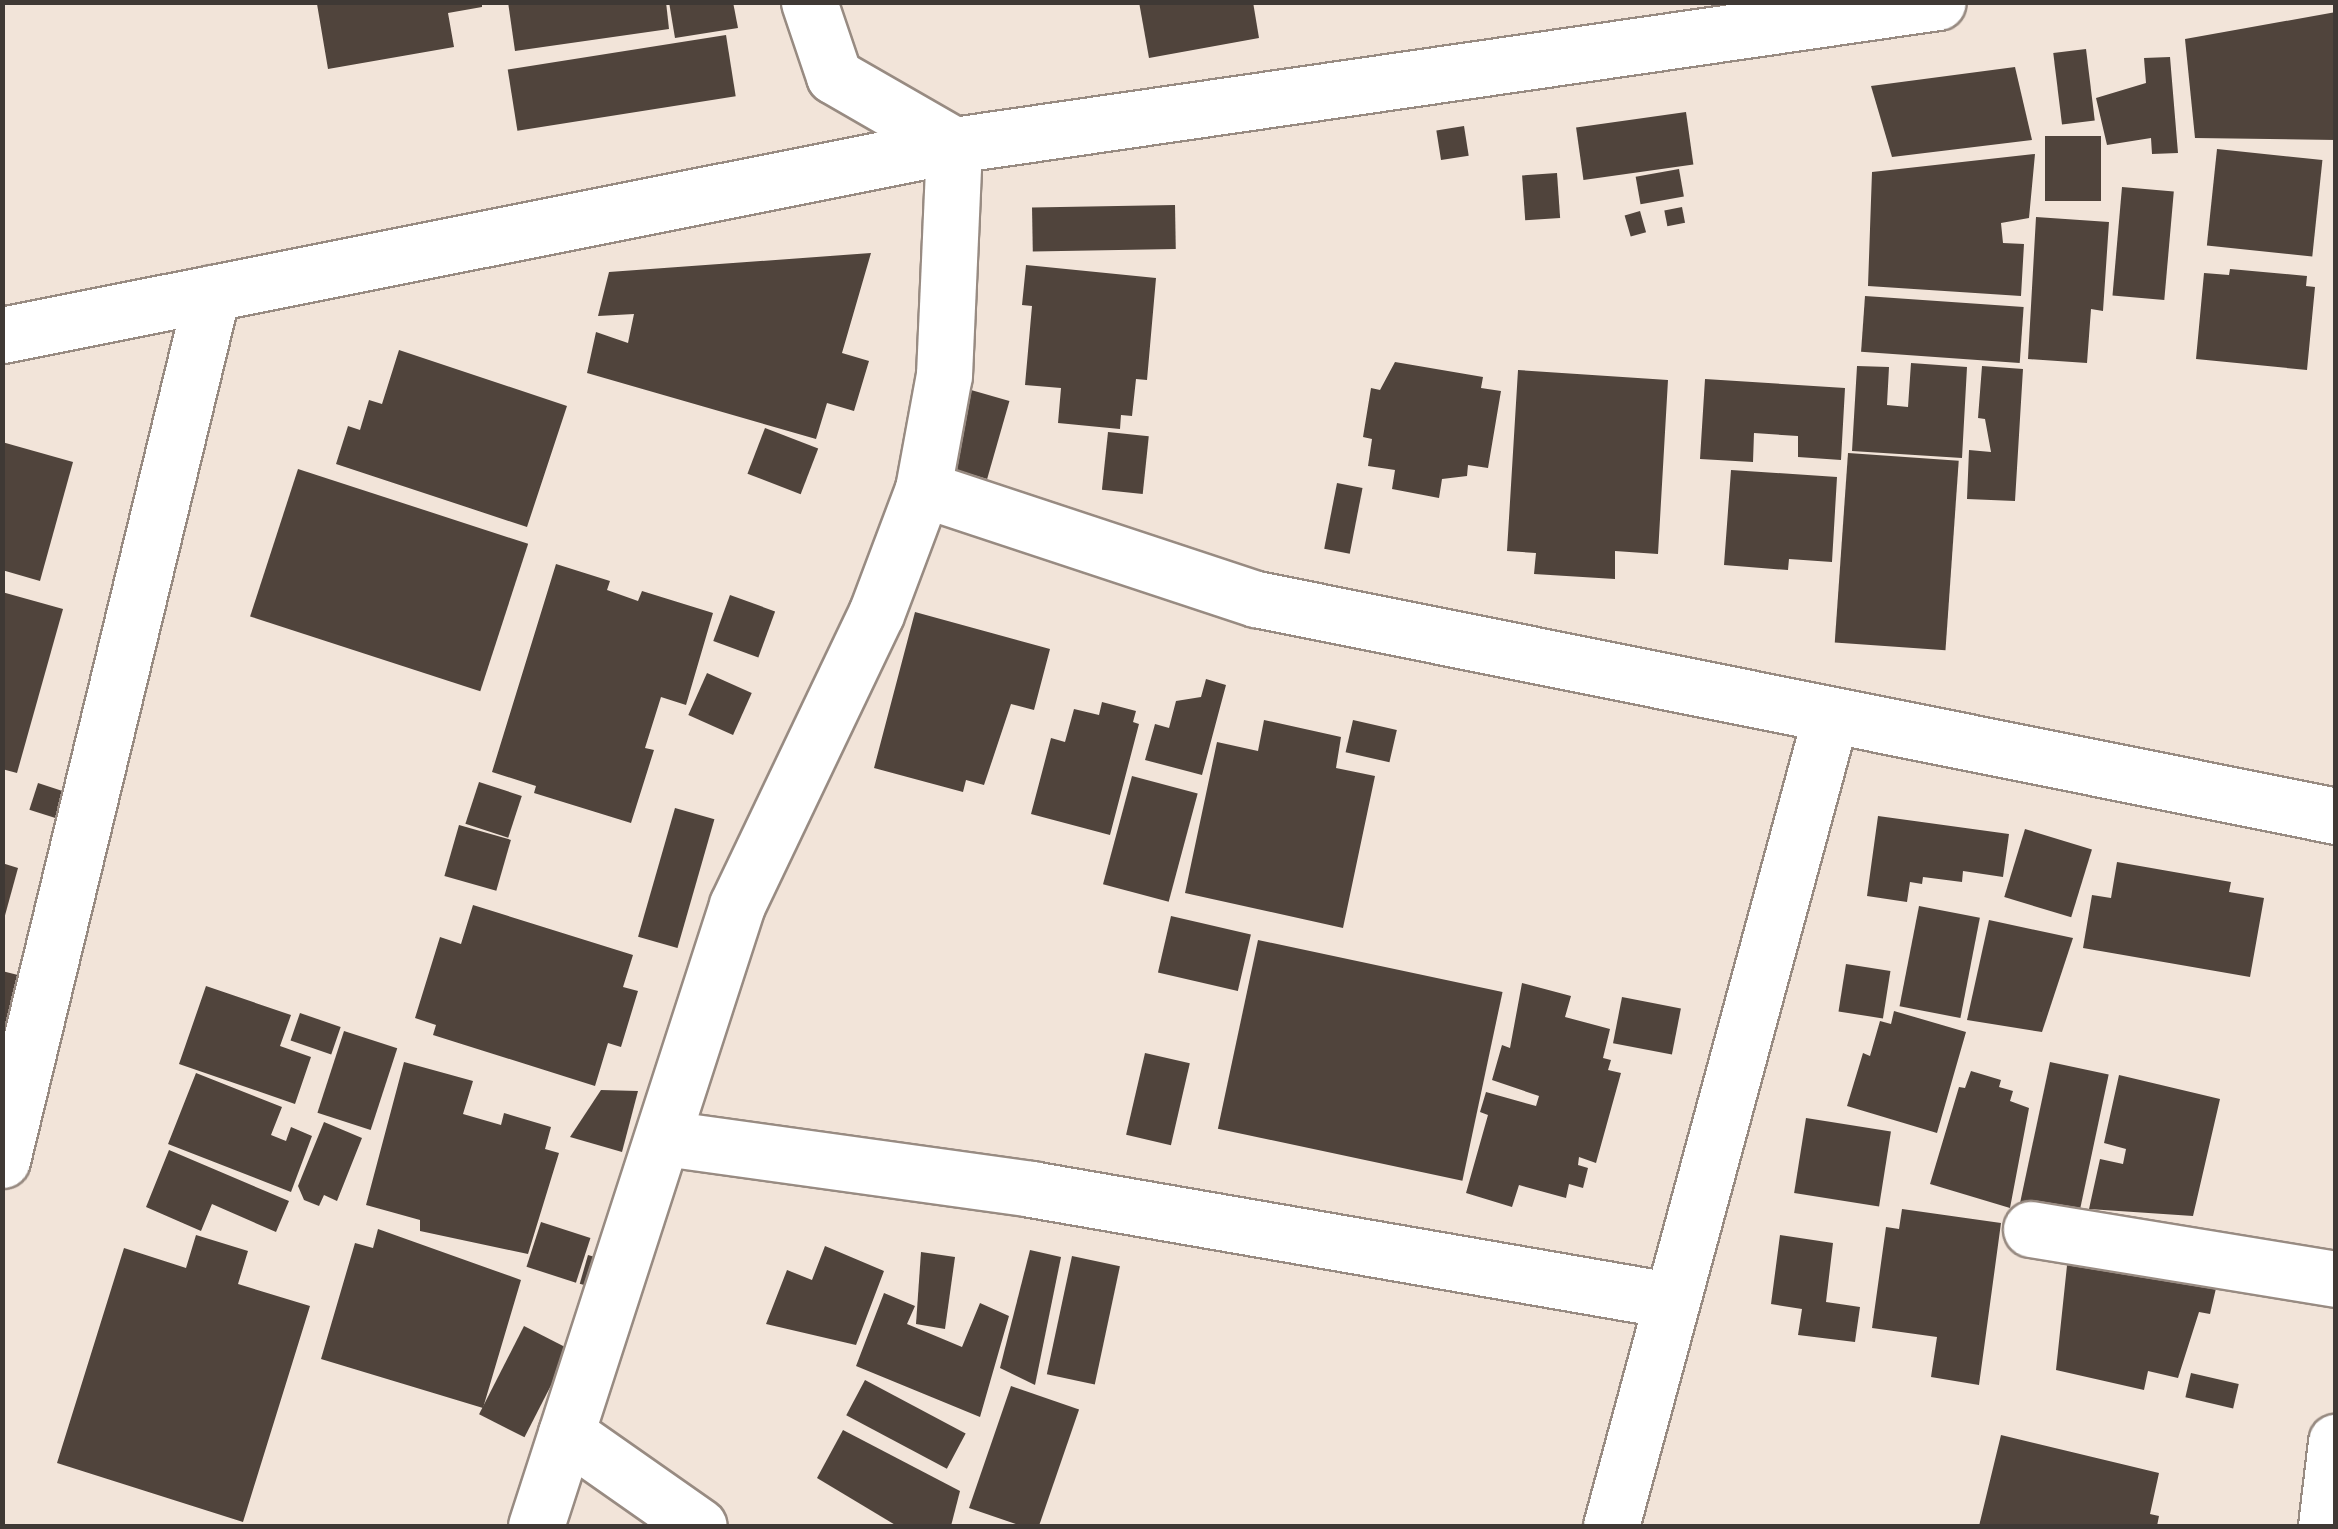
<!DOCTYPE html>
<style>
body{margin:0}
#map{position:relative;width:2338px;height:1529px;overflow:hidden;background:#f2e4d9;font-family:"Crimson Pro",serif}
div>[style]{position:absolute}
.building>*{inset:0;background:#50443c;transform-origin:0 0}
.roads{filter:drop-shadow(2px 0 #988b82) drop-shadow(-2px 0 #988b82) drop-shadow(0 2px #988b82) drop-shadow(0 -2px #988b82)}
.street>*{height:55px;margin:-27.5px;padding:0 27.5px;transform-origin:27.5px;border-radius:27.5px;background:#fff}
span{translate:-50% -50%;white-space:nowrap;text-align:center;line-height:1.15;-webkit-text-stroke:10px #fdf1e9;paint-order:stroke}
.frame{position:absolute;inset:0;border:5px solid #3f3935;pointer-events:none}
</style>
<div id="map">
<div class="building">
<i style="clip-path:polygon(330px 2px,482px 2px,482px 7px,448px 13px,454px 47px,328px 69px,317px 4px)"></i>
<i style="clip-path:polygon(508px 2px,666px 2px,669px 29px,515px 51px)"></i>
<i style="clip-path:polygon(669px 2px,733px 2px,738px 28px,675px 38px)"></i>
<i style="clip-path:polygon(1139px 2px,1253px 2px,1259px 38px,1149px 58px)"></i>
<i style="clip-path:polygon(2336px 12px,2336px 140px,2195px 138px,2185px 39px)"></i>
<i style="left:726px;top:35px;width:62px;height:221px;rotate:81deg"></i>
<i style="left:2086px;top:49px;width:72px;height:33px;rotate:83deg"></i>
<i style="clip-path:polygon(2170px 57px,2178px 153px,2152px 154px,2151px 138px,2107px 145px,2096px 98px,2146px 83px,2144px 58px)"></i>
<i style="clip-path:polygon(2015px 67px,2032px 140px,1892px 157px,1871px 86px)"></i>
<i style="left:1686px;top:112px;width:53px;height:111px;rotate:82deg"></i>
<i style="left:1464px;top:126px;width:30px;height:28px;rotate:81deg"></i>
<i style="left:2045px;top:136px;width:56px;height:65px"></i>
<i style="left:2217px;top:149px;width:106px;height:97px;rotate:6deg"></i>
<i style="clip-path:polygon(2035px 154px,2029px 218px,2001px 223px,2003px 243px,2024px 244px,2021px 296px,1868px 286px,1872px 172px)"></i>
<i style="left:1679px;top:169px;width:28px;height:44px;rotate:80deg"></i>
<i style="left:1557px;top:173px;width:45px;height:35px;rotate:86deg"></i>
<i style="left:2122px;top:187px;width:52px;height:109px;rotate:5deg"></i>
<i style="left:1175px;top:205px;width:44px;height:143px;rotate:89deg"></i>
<i style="left:1682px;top:207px;width:16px;height:18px;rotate:79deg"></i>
<i style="left:1640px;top:211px;width:22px;height:16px;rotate:74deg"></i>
<i style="clip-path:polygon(2036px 217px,2109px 222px,2103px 311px,2091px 309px,2087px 363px,2028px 359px)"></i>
<i style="clip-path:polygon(871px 253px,842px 353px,869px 361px,854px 411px,827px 403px,816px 439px,587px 373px,596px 332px,628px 343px,634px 314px,598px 316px,609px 272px)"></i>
<i style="clip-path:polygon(1026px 265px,1156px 278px,1147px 380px,1136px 379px,1132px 416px,1121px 415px,1120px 429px,1058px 423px,1061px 388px,1025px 385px,1032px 306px,1022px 305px)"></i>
<i style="clip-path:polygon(2230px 269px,2307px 276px,2306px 286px,2315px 287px,2307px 370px,2196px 359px,2204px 273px,2229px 275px)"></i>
<i style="left:1865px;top:296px;width:159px;height:56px;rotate:4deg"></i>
<i style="clip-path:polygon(399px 350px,567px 406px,527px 527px,336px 464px,348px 426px,360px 430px,369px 400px,382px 404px)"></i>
<i style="clip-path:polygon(1395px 362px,1483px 377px,1481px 388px,1501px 391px,1488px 468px,1468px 465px,1467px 476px,1442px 479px,1439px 498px,1392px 489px,1395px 470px,1368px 466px,1372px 439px,1363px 437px,1371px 388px,1380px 390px)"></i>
<i style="clip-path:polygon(1911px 363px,1967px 367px,1962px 458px,1852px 451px,1857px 366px,1889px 367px,1887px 405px,1908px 407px)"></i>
<i style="clip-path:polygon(1982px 366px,2023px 369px,2015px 501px,1967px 499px,1969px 450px,1991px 452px,1985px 419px,1978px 418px)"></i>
<i style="clip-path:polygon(1518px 370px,1668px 380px,1658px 554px,1615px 551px,1615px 579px,1534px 574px,1536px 553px,1507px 551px)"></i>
<i style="clip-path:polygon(1705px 379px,1845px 388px,1841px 460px,1798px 457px,1798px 436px,1754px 433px,1753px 462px,1700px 459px)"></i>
<i style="left:971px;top:390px;width:40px;height:81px;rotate:16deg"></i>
<i style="left:765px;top:428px;width:57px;height:49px;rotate:21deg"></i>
<i style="left:1108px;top:432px;width:41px;height:58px;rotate:6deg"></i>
<i style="clip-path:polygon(2px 442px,73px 462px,40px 581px,2px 570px)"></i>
<i style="left:1848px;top:453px;width:111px;height:190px;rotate:4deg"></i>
<i style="left:298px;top:469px;width:242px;height:155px;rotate:18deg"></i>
<i style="clip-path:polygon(1731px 470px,1837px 477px,1832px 562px,1789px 559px,1788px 570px,1724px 565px)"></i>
<i style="left:1337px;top:483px;width:26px;height:67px;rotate:11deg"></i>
<i style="clip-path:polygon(556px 564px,610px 581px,607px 590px,638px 601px,642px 591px,713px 613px,686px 705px,661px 697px,645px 748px,654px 750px,631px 823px,534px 793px,536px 786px,492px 772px)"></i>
<i style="clip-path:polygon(2px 592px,63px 609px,17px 773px,2px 769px)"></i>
<i style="left:730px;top:595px;width:48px;height:49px;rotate:20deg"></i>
<i style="clip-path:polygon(915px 612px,1050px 649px,1034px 710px,1011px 704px,984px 785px,966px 780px,963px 792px,874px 768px)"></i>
<i style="left:707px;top:673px;width:49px;height:46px;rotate:24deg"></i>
<i style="clip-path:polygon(1206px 679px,1226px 685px,1202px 775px,1145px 760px,1155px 724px,1169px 728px,1176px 701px,1201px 697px)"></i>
<i style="clip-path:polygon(1102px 702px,1136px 711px,1133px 722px,1139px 724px,1110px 835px,1031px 814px,1051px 738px,1065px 742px,1074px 709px,1099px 715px)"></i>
<i style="clip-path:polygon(1264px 720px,1341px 737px,1336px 768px,1375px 776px,1343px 928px,1185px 893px,1217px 742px,1258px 751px)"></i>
<i style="left:1353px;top:720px;width:45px;height:33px;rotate:13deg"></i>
<i style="left:1132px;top:776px;width:68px;height:112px;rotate:15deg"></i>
<i style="left:479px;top:782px;width:45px;height:44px;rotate:18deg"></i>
<i style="left:38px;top:783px;width:29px;height:28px;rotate:18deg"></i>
<i style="left:675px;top:808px;width:41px;height:134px;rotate:16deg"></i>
<i style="clip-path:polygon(1878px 816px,2009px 834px,2003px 877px,1963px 871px,1962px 882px,1923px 877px,1922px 884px,1910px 882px,1907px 902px,1867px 896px)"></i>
<i style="left:459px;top:825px;width:54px;height:53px;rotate:16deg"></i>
<i style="left:2025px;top:829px;width:70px;height:71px;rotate:17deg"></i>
<i style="clip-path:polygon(2117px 862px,2231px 882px,2229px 892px,2264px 898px,2250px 977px,2083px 948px,2092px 895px,2111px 898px)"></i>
<i style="clip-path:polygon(2px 863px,18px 868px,4px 919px,2px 919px)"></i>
<i style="clip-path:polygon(473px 905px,633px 955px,623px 987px,638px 991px,621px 1047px,608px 1043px,595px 1086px,433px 1035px,436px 1025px,415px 1018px,440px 937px,461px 944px)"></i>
<i style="left:1919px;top:906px;width:62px;height:102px;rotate:11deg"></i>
<i style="left:1171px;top:916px;width:82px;height:58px;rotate:13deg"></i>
<i style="clip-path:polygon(1989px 920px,2073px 938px,2042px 1032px,1967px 1020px)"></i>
<i style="left:1258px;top:940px;width:250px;height:193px;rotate:12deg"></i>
<i style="left:1846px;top:964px;width:45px;height:48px;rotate:9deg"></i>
<i style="clip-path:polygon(2px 971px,34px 979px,2px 1093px)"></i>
<i style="clip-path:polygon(1522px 983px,1571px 996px,1565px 1017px,1610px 1029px,1603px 1058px,1611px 1060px,1608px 1070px,1621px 1073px,1596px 1163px,1579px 1157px,1578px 1165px,1588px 1168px,1583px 1188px,1569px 1184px,1566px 1198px,1519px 1185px,1512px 1207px,1466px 1193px,1488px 1115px,1480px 1112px,1486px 1092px,1536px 1106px,1539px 1096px,1492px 1080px,1502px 1045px,1510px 1048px)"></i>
<i style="clip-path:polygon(206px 986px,291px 1015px,280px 1046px,311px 1057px,295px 1104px,179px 1064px)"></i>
<i style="left:1622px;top:997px;width:60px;height:47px;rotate:11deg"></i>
<i style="clip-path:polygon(1894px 1011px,1966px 1032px,1937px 1133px,1847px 1106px,1863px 1053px,1870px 1056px,1880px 1021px,1891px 1024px)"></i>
<i style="left:300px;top:1013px;width:43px;height:29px;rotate:19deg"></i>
<i style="left:344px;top:1031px;width:56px;height:86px;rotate:18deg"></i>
<i style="left:1145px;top:1053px;width:46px;height:84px;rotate:13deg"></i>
<i style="clip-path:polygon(404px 1062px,473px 1081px,463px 1114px,501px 1125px,504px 1113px,551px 1127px,545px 1149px,559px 1153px,528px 1254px,420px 1231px,420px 1220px,366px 1205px)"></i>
<i style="left:2050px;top:1062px;width:60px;height:149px;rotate:12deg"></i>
<i style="clip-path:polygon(1971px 1071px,2001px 1080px,1999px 1087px,2013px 1091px,2010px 1101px,2029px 1108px,2010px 1208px,1930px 1184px,1959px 1087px,1965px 1088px)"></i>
<i style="clip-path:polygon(196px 1073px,282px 1107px,271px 1135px,286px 1141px,291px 1127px,312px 1136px,291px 1192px,168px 1144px)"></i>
<i style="clip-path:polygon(2119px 1075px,2220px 1099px,2193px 1216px,2089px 1209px,2100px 1159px,2123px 1164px,2126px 1149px,2104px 1143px)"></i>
<i style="clip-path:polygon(601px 1090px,638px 1091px,622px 1152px,570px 1137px)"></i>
<i style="left:1806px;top:1118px;width:86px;height:76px;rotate:9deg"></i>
<i style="clip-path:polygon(324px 1122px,362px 1138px,337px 1201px,324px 1195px,319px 1206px,304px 1200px,298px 1186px)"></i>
<i style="clip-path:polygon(169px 1150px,289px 1201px,276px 1232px,212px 1204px,201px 1231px,146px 1207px)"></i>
<i style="clip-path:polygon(1902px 1209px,2001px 1223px,1979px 1385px,1931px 1377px,1937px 1337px,1872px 1328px,1886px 1227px,1899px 1229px)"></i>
<i style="left:541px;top:1222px;width:52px;height:47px;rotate:18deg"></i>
<i style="clip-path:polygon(378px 1229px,521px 1280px,483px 1408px,321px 1359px,355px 1243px,373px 1248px)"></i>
<i style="clip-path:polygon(196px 1235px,248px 1251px,238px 1284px,310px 1306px,243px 1522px,57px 1463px,124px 1248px,186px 1268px)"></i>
<i style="clip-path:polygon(1780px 1235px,1833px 1243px,1826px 1302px,1860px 1307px,1855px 1342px,1798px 1335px,1802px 1309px,1771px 1304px)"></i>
<i style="clip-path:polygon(2070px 1237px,2217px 1284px,2210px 1314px,2199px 1312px,2178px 1378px,2148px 1371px,2144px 1390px,2056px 1370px)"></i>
<i style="clip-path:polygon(825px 1246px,884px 1271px,856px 1345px,766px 1324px,787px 1270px,812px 1280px)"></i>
<i style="clip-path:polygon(1030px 1250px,1061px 1257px,1035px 1385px,1000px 1368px)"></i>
<i style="clip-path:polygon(921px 1252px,955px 1257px,945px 1329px,916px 1324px)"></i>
<i style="left:588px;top:1255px;width:26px;height:30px;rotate:16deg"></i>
<i style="left:1072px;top:1256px;width:49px;height:121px;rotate:12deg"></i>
<i style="clip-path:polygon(884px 1293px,915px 1306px,907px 1324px,962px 1347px,980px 1303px,1009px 1316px,980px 1417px,856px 1366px)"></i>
<i style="left:524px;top:1326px;width:51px;height:99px;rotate:27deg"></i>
<i style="left:2191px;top:1373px;width:49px;height:25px;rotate:13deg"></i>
<i style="left:865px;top:1380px;width:114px;height:40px;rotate:28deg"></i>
<i style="left:1011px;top:1386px;width:72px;height:129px;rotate:19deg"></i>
<i style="clip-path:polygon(843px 1430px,960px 1491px,951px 1526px,897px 1526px,817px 1478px)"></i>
<i style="clip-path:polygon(2001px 1435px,2159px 1473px,2150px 1514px,2159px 1516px,2157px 1526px,1979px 1526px)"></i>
</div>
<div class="roads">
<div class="street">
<i style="left:809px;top:2px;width:78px;rotate:71.3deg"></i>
<i style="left:834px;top:76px;width:138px;rotate:29.9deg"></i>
<i style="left:2px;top:335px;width:971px;rotate:-11.29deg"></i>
<i style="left:954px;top:145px;width:994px;rotate:-8.27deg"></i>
<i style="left:923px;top:489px;width:351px;rotate:18.3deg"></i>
<i style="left:1256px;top:599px;width:1102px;rotate:11.36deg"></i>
<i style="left:665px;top:1138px;width:370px;rotate:7.9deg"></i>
<i style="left:1031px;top:1189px;width:648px;rotate:9.87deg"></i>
<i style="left:2px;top:1160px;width:892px;rotate:-76.38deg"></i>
<i style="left:2031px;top:1229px;width:309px;rotate:9.3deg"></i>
<i style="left:566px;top:1433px;width:162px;rotate:35deg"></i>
<i style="left:536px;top:1526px;width:653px;rotate:-72.06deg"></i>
<i style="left:737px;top:905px;width:322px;rotate:-64.5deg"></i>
<i style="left:876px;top:614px;width:134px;rotate:-69.4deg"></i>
<i style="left:923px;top:489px;width:116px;rotate:-79.6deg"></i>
<i style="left:944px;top:375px;width:230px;rotate:-87.5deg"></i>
<i style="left:1611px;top:1526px;width:837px;rotate:-74.83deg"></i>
<i style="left:2326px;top:1526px;width:85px;rotate:-83.2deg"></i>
</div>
</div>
<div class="frame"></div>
</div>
